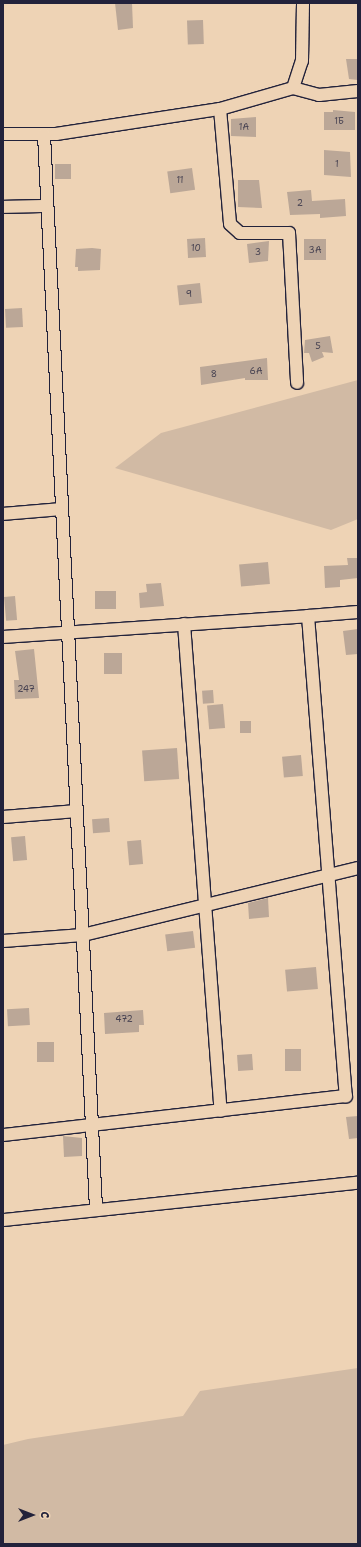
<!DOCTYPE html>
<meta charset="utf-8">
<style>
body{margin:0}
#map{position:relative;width:361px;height:1547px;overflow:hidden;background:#eed3b5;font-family:"Shantell Sans",sans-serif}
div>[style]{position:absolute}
.green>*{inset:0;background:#d1baa4}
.building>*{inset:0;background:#bba797;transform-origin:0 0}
.roads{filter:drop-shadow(1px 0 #22223b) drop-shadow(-1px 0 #22223b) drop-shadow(0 1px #22223b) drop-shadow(0 -1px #22223b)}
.minor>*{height:12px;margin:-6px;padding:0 6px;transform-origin:6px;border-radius:6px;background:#eed3b5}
span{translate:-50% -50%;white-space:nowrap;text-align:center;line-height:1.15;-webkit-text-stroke:4px #eed3b5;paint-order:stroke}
.number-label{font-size:9px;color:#484352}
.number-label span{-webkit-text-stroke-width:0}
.frame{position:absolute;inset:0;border:4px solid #22223b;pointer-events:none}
.north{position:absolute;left:12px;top:1495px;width:40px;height:40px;-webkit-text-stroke:3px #eed3b5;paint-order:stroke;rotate:90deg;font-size:11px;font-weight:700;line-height:16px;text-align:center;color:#22223b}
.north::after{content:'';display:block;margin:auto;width:14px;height:18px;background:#22223b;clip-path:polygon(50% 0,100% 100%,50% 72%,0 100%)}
</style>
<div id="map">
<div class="green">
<i style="clip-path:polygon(358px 380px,358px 519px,331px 530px,115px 468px,161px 433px)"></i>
<i style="clip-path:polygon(358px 1368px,358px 1544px,3px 1544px,3px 1445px,28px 1439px,183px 1416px,200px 1391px)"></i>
</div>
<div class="building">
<i style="clip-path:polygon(115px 3px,132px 3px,133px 28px,118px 30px)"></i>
<i style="left:203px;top:20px;width:24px;height:16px;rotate:88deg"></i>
<i style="clip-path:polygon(346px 59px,358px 59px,358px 80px,349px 79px)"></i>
<i style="clip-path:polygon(333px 110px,355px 112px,355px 130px,324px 130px,324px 112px,333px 112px)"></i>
<i style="clip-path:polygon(256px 117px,256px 137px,231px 136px,231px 119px)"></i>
<i style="clip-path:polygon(324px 150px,350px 152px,351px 177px,324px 175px)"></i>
<i style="left:55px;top:164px;width:16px;height:15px"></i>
<i style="left:192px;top:168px;width:22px;height:25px;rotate:82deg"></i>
<i style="clip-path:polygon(238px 180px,259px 180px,262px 208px,238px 207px)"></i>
<i style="clip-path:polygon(311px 190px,312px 201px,345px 199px,346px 216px,320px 218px,320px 214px,290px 215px,287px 192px)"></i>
<i style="left:205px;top:238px;width:19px;height:18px;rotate:87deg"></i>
<i style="left:304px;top:239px;width:22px;height:21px"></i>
<i style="clip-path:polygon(269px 241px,268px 261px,249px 263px,247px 244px)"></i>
<i style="clip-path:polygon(92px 248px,101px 249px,100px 270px,78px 271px,78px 267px,75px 267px,76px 249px)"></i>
<i style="left:200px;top:283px;width:20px;height:23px;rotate:84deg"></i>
<i style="left:22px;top:308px;width:19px;height:17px;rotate:87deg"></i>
<i style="clip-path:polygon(330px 336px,333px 353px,322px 352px,324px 357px,312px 362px,309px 353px,304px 353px,305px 340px)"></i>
<i style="clip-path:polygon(267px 358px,268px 380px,245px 380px,245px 378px,201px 385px,200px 367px)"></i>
<i style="clip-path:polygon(347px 558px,358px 558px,358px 578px,340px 580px,340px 587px,325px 588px,324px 566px,348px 565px)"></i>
<i style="left:268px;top:562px;width:22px;height:29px;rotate:85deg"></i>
<i style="clip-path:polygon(161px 583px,164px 606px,140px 608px,139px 593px,147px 592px,146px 584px)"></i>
<i style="left:116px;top:591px;width:18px;height:21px;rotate:90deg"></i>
<i style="left:15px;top:596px;width:24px;height:11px;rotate:85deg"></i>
<i style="clip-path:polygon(358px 629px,358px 654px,346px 655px,343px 631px)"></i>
<i style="clip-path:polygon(34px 649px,39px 698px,15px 699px,14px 680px,19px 680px,15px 651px)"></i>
<i style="left:104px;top:653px;width:18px;height:21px"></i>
<i style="left:213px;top:690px;width:13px;height:11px;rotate:86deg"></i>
<i style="left:223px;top:704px;width:24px;height:16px;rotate:85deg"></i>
<i style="left:251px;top:721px;width:12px;height:11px;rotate:90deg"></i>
<i style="left:177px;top:748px;width:31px;height:35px;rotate:86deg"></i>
<i style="left:301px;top:755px;width:21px;height:19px;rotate:85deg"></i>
<i style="left:109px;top:818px;width:14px;height:17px;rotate:86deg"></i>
<i style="left:25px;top:836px;width:24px;height:14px;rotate:85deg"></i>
<i style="left:141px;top:840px;width:24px;height:14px;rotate:85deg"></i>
<i style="clip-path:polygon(268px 898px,269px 917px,249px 919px,248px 903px)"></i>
<i style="left:193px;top:931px;width:17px;height:28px;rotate:83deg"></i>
<i style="left:316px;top:967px;width:22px;height:31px;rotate:85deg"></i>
<i style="left:29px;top:1008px;width:17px;height:22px;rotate:87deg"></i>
<i style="clip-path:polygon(143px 1010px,144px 1025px,139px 1025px,139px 1032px,105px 1034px,104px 1013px)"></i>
<i style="left:37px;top:1042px;width:17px;height:20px"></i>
<i style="left:285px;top:1049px;width:16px;height:22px"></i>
<i style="left:252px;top:1054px;width:16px;height:15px;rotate:86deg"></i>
<i style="clip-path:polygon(358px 1116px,358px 1138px,349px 1139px,346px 1117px)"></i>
<i style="clip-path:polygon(63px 1136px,82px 1138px,82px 1156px,64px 1157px)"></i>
</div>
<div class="roads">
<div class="minor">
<i style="left:293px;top:88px;width:27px;rotate:15deg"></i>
<i style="left:319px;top:95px;width:39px;rotate:-6deg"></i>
<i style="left:220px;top:109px;width:115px;rotate:85deg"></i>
<i style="left:230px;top:224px;width:13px;rotate:42deg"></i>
<i style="left:240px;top:233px;width:49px"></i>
<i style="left:289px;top:233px;width:150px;rotate:86.9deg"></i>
<i style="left:3px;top:134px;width:53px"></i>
<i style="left:56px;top:134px;width:166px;rotate:-8.7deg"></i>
<i style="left:220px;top:109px;width:76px;rotate:-16deg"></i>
<i style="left:293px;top:88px;width:28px;rotate:-72deg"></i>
<i style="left:302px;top:61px;width:58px;rotate:-89deg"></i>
<i style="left:44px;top:134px;width:1077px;rotate:87.23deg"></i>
<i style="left:3px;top:207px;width:44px;rotate:-1.3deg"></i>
<i style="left:3px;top:514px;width:59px;rotate:-4.8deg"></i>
<i style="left:308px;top:616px;width:50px;rotate:-4.6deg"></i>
<i style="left:184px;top:624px;width:488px;rotate:85.7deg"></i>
<i style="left:3px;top:637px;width:306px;rotate:-3.9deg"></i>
<i style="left:308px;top:616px;width:482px;rotate:85.5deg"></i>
<i style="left:346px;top:1096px;width:345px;rotate:173.5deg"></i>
<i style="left:3px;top:817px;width:74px;rotate:-4.6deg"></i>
<i style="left:3px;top:941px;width:80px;rotate:-4.3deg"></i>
<i style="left:83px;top:935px;width:283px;rotate:-13.7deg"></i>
<i style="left:3px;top:1220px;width:357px;rotate:-6deg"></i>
</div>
</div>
<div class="number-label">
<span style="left:339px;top:121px">1Б</span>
<span style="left:244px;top:127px">1А</span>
<span style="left:337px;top:164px">1</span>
<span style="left:180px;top:180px">11</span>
<span style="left:300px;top:203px">2</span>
<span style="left:196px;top:248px">10</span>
<span style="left:315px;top:250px">3А</span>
<span style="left:258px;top:252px">3</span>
<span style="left:189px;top:294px">9</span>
<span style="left:318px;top:346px">5</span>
<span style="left:256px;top:371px">6А</span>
<span style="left:214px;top:374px">8</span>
<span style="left:26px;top:689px">247</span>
<span style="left:124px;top:1019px">472</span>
</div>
<div class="frame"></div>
<div class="north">С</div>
</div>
